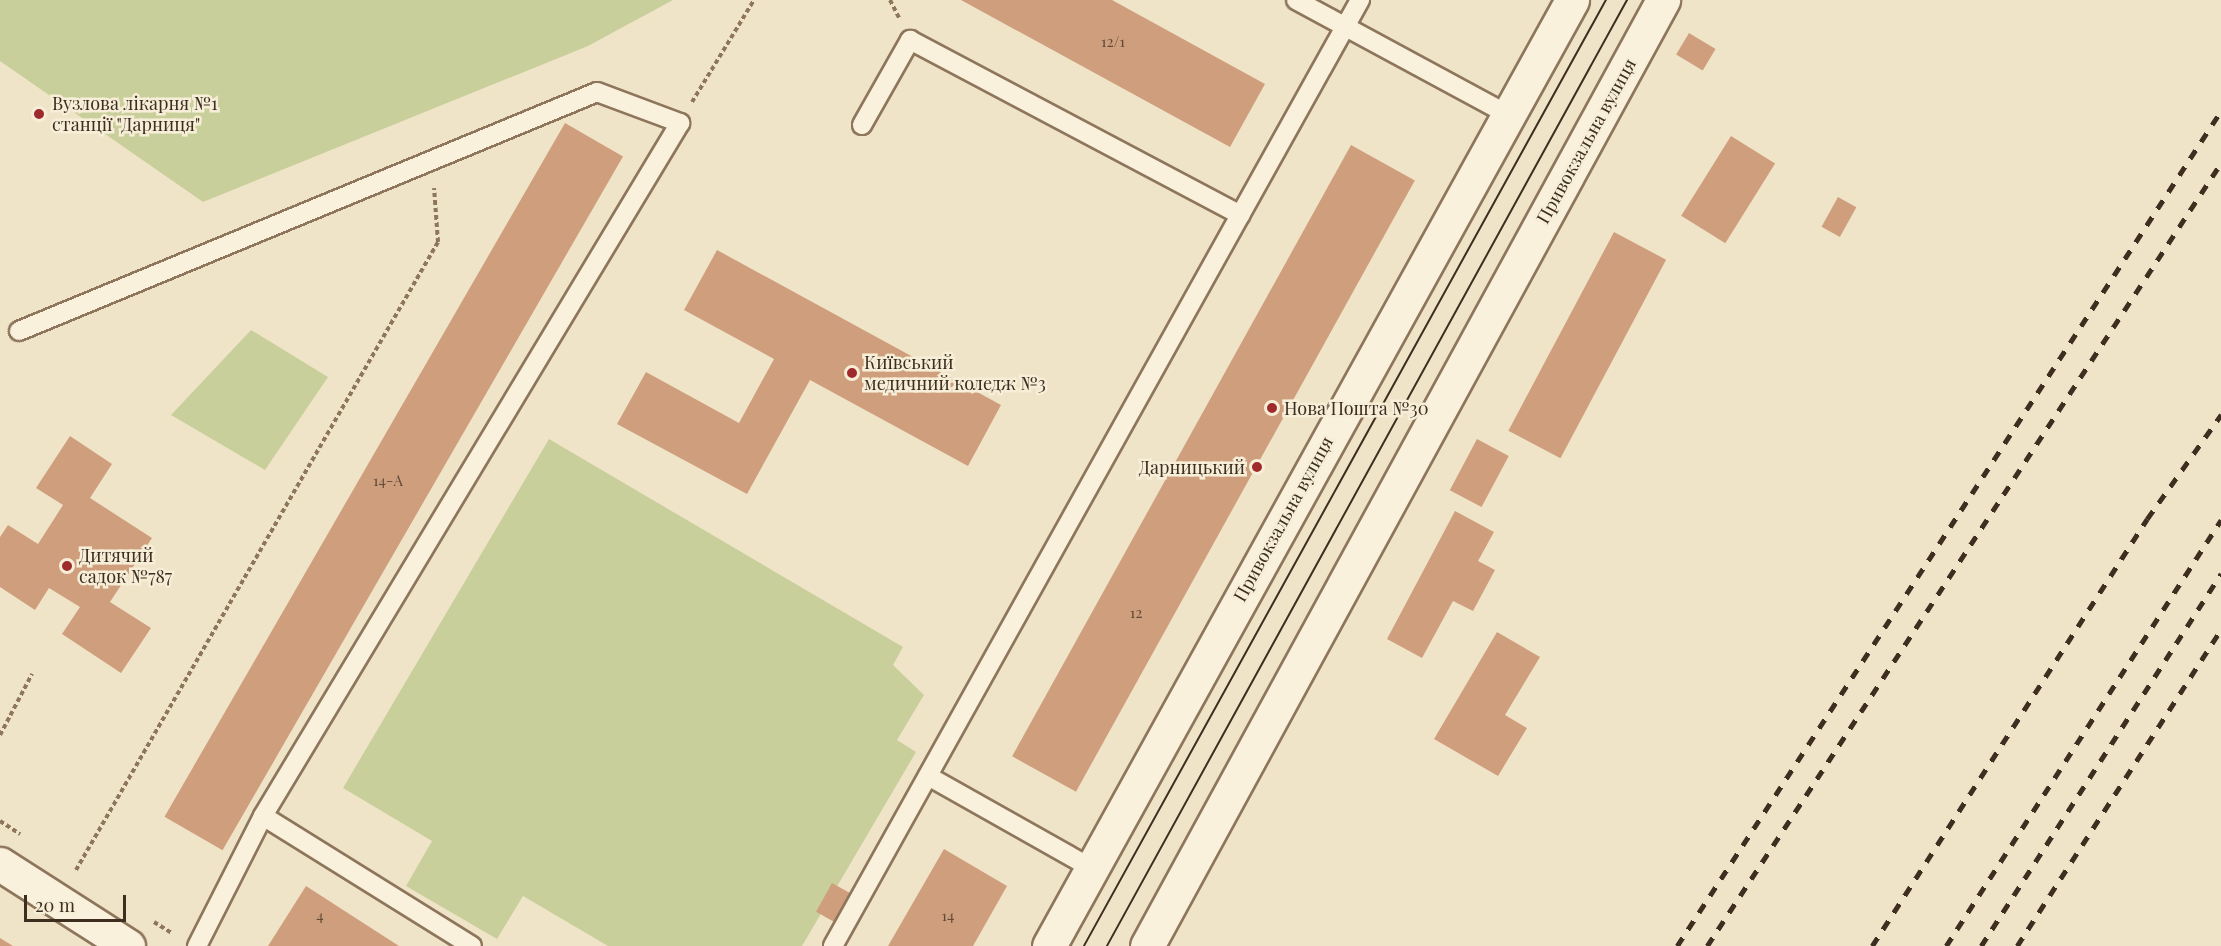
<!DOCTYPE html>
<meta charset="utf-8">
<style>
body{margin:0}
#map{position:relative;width:2221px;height:946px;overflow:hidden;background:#f0e4c8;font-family:"Playfair Display",serif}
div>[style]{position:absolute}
.green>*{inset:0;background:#c9cf9b}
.building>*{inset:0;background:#cf9f7d;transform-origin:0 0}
.path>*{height:4px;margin-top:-2px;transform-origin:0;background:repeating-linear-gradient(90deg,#8d765c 0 4.5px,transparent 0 7.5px)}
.roads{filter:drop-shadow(2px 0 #8d765c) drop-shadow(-2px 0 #8d765c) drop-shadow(0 2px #8d765c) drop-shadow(0 -2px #8d765c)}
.lane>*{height:18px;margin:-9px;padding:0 9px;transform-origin:9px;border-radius:9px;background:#faf1dc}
.street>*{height:33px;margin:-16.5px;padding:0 16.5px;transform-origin:16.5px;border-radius:16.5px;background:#faf1dc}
.secondary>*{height:33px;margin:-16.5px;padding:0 16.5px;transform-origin:16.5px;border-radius:16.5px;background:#faf1dc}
.tram>*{height:1.5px;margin:-0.75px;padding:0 0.75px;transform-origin:0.75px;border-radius:0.75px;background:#3d2e20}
.rail>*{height:4.5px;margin-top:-2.25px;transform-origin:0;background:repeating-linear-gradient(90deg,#3d2e20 0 10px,transparent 0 20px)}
.dots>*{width:16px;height:16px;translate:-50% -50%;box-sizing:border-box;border:3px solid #f7eed8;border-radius:50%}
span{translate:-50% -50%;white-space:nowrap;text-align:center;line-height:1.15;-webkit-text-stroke:5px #f7eed8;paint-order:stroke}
.number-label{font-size:15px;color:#624a37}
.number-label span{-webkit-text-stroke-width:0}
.poi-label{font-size:18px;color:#3d2e20}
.left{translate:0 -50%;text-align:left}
.right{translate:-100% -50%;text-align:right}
.street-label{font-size:18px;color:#3d2e20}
.scale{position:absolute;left:24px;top:895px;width:102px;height:27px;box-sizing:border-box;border:3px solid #3d2e20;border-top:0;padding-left:8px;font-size:18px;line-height:21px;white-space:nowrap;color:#3d2e20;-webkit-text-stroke:4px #f7eed8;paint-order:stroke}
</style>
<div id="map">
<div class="green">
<i style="clip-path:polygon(0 0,673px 0,588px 46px,203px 202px,0 61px)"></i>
<i style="clip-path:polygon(251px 330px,328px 377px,265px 470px,171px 415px)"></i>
<i style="clip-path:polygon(549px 439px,903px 647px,893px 665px,924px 695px,897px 740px,916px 752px,802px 946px,608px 946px,523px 896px,497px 939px,406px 886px,432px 841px,343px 788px)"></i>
</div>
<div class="building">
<i style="clip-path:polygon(961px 0,1112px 0,1265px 84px,1230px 147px)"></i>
<i style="left:1689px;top:33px;width:31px;height:25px;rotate:31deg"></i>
<i style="left:565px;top:123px;width:67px;height:801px;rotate:30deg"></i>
<i style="left:1731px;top:136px;width:52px;height:94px;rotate:32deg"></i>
<i style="left:1351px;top:145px;width:73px;height:699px;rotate:29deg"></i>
<i style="left:1838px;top:197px;width:21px;height:34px;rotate:29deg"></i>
<i style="left:1614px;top:232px;width:59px;height:225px;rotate:28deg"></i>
<i style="clip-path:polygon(717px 250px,1001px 405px,968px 466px,810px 380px,747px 494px,617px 424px,646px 372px,739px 423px,774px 359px,684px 310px)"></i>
<i style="clip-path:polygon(70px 436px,112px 464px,90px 498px,152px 538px,110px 602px,151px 628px,121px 673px,62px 634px,80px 607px,49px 588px,35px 610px,0 587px,0 537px,8px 525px,38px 544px,63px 505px,36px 488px)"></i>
<i style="left:1477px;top:439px;width:36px;height:58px;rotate:28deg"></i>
<i style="clip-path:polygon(1455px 511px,1494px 532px,1478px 561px,1495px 570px,1473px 611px,1453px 601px,1422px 658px,1387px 639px)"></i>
<i style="clip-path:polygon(1497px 632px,1540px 657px,1505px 715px,1527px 728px,1498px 776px,1434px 739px)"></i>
<i style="clip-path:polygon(944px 849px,1007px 886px,973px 946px,888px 946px)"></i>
<i style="left:832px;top:883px;width:21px;height:33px;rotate:29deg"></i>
<i style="clip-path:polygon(306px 886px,399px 946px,268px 946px)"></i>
<i style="clip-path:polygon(0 938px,13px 946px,0 946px)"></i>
</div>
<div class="path">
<i style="left:890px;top:0;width:20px;rotate:63deg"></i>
<i style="left:692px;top:102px;width:119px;rotate:-58.7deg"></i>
<i style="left:0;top:735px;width:69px;rotate:-62.3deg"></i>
<i style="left:0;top:821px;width:24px;rotate:33deg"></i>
<i style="left:76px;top:870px;width:725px;rotate:-60.04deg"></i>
<i style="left:438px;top:242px;width:54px;rotate:-94.2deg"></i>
<i style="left:154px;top:922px;width:22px;rotate:32deg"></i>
</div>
<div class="roads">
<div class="lane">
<i style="left:1296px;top:0;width:240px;rotate:28.4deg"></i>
<i style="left:862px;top:125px;width:98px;rotate:-60.5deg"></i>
<i style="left:910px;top:40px;width:374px;rotate:27.9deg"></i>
<i style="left:19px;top:331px;width:625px;rotate:-22.46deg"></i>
<i style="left:597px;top:92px;width:89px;rotate:20.5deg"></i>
<i style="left:680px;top:123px;width:809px;rotate:121.04deg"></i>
<i style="left:263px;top:816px;width:146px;rotate:116.9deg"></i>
<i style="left:928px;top:776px;width:187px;rotate:29.4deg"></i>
<i style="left:263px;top:816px;width:246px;rotate:31.9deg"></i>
<i style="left:833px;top:946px;width:1083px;rotate:-60.88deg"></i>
</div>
<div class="street">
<i style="left:0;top:864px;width:152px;rotate:32.6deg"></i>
</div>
<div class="secondary">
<i style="left:1049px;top:946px;width:1081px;rotate:-61.06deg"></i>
<i style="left:1147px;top:946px;width:1078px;rotate:-61.39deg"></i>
</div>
</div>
<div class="tram">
<i style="left:1084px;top:946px;width:1080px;rotate:-61.11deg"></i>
<i style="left:1107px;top:946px;width:1079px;rotate:-61.2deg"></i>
</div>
<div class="rail">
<i style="left:1677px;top:946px;width:997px;rotate:-56.92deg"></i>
<i style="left:1707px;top:946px;width:937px;rotate:-56.72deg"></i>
<i style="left:1872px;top:946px;width:508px;rotate:-57.22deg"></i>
<i style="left:2147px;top:519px;width:128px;rotate:-54.6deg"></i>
<i style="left:1946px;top:946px;width:507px;rotate:-57.16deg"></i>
<i style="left:1981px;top:946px;width:443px;rotate:-57.2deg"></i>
<i style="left:2017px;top:946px;width:377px;rotate:-57.2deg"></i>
</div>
<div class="dots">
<i style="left:39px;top:114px;background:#9e2a2b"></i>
<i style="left:852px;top:373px;background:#9e2a2b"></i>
<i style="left:1272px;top:408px;background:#9e2a2b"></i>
<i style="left:1257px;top:467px;background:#9e2a2b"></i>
<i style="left:67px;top:566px;background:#9e2a2b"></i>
</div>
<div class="number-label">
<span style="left:1113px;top:42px">12/1</span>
<span style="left:388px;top:481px">14-А</span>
<span style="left:1136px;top:613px">12</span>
<span style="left:320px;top:916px">4</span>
<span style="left:948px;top:916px">14</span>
</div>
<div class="poi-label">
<span class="left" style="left:52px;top:114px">Вузлова лікарня №1<br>станції "Дарниця"</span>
<span class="left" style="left:864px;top:373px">Київський<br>медичний коледж №3</span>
<span class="left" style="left:1284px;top:408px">Нова Пошта №30</span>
<span class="right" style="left:1245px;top:467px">Дарницький</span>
<span class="left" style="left:79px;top:566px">Дитячий<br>садок №787</span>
</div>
<div class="street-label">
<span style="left:1586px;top:141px;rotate:-61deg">Привокзальна вулиця</span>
<span style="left:1283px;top:519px;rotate:-61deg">Привокзальна вулиця</span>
</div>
<div class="scale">20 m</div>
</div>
